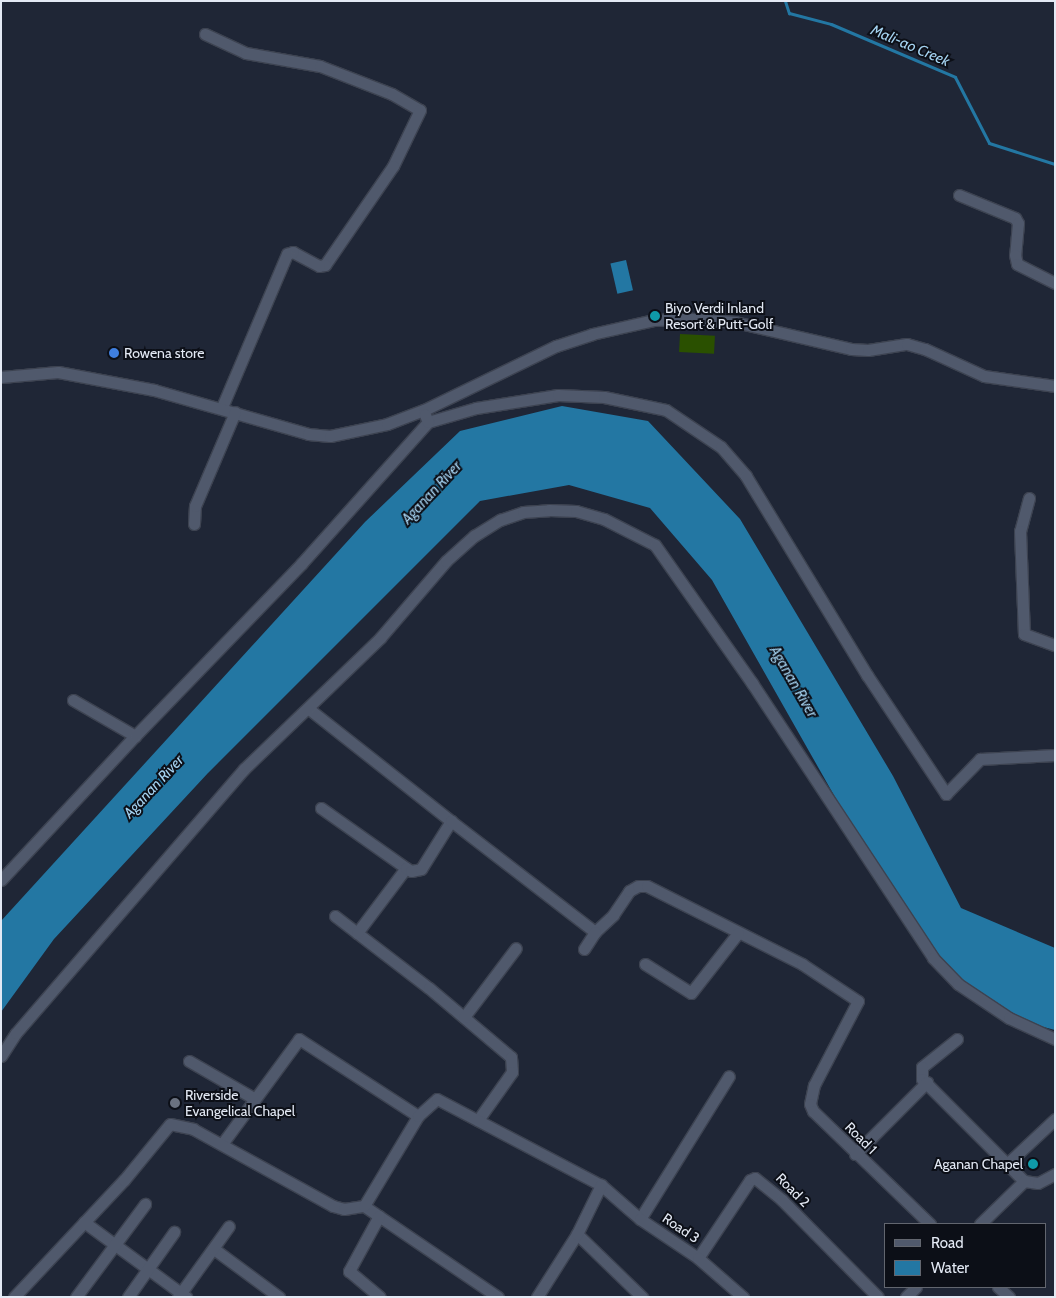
<!DOCTYPE html>
<style>
body{margin:0}
#map{position:relative;width:1056px;height:1298px;overflow:hidden;background:#1f2636;font-family:Cabin,sans-serif}
div>[style]{position:absolute}
.green>*{inset:0;background:#2a5000;transform-origin:0 0}
.water>*{inset:0;background:#2377a3;transform-origin:0 0}
.stream>*{height:3px;margin:-1.5px;padding:0 1.5px;transform-origin:1.5px;border-radius:1.5px;background:#2377a3}
.roads{filter:drop-shadow(1px 0 #3d4351) drop-shadow(-1px 0 #3d4351) drop-shadow(0 1px #3d4351) drop-shadow(0 -1px #3d4351)}
.minor>*{height:11px;margin:-5.5px;padding:0 5.5px;transform-origin:5.5px;border-radius:5.5px;background:#50596c}
.dots>*{width:14px;height:14px;translate:-50% -50%;box-sizing:border-box;border:2px solid #0c0f17;border-radius:50%}
span{translate:-50% -50%;white-space:nowrap;text-align:center;line-height:1.15;-webkit-text-stroke:4px #0c0f17;paint-order:stroke}
.poi-label{font-size:14px;color:#e3e9f4}
.left{translate:0 -50%;text-align:left}
.right{translate:-100% -50%;text-align:right}
.street-label{font-size:14px;color:#e3e9f4}
.water-label{font-size:15px;color:#a4d2f0;font-style:italic}
.frame{position:absolute;inset:0;border:2px solid #e3e9f4;pointer-events:none}
.legend{position:absolute;left:884px;top:1223px;width:162px;height:65px;box-sizing:border-box;background:#0c0f17;border:1px solid #62666f;margin:0;padding:6px 9px;list-style:none;font-size:15px;color:#e3e9f4}
.legend li{display:flex;align-items:center;gap:10px;height:25px}
.legend b{width:25px;border:1px solid #62666f}
</style>
<div id="map">
<div class="green">
<i style="left:680px;top:334px;width:35px;height:18px;rotate:3deg"></i>
</div>
<div class="water">
<i style="left:626px;top:260px;width:31px;height:16px;rotate:77deg"></i>
<i style="clip-path:polygon(562px 406px,648px 421px,740px 519px,893px 776px,961px 908px,1055px 948px,1055px 1030px,994px 1014px,953px 983px,852px 827px,712px 580px,650px 508px,569px 485px,480px 501px,208px 773px,54px 939px,1px 1012px,1px 921px,365px 522px,460px 431px)"></i>
</div>
<div class="stream">
<i style="left:785px;top:1px;width:13px;rotate:72deg"></i>
<i style="left:789px;top:13px;width:43px;rotate:14.7deg"></i>
<i style="left:831px;top:24px;width:135px;rotate:23.1deg"></i>
<i style="left:955px;top:77px;width:74px;rotate:62.7deg"></i>
<i style="left:989px;top:143px;width:69px;rotate:17.7deg"></i>
</div>
<div class="roads">
<div class="minor">
<i style="left:205px;top:34px;width:45px;rotate:24.9deg"></i>
<i style="left:246px;top:53px;width:75px;rotate:10deg"></i>
<i style="left:320px;top:66px;width:77px;rotate:21.3deg"></i>
<i style="left:392px;top:94px;width:32px;rotate:30deg"></i>
<i style="left:420px;top:110px;width:62px;rotate:115.7deg"></i>
<i style="left:393px;top:166px;width:120px;rotate:124.5deg"></i>
<i style="left:325px;top:265px;width:6px;rotate:171deg"></i>
<i style="left:319px;top:266px;width:30px;rotate:-152deg"></i>
<i style="left:293px;top:252px;width:6px;rotate:162deg"></i>
<i style="left:287px;top:254px;width:166px;rotate:113deg"></i>
<i style="left:959px;top:195px;width:61px;rotate:22.3deg"></i>
<i style="left:1015px;top:218px;width:6px;rotate:59deg"></i>
<i style="left:1018px;top:223px;width:32px;rotate:95deg"></i>
<i style="left:1015px;top:255px;width:9px;rotate:77deg"></i>
<i style="left:1017px;top:264px;width:42px;rotate:26.6deg"></i>
<i style="left:1px;top:377px;width:57px;rotate:-5deg"></i>
<i style="left:58px;top:372px;width:98px;rotate:10.6deg"></i>
<i style="left:154px;top:390px;width:160px;rotate:15.9deg"></i>
<i style="left:308px;top:434px;width:22px;rotate:5deg"></i>
<i style="left:330px;top:436px;width:58px;rotate:-11.9deg"></i>
<i style="left:387px;top:424px;width:40px;rotate:-21deg"></i>
<i style="left:424px;top:410px;width:147px;rotate:-25.9deg"></i>
<i style="left:556px;top:346px;width:38px;rotate:-18deg"></i>
<i style="left:592px;top:334px;width:64px;rotate:-12.7deg"></i>
<i style="left:654px;top:320px;width:38px;rotate:-2deg"></i>
<i style="left:692px;top:319px;width:43px;rotate:4deg"></i>
<i style="left:735px;top:322px;width:119px;rotate:13.1deg"></i>
<i style="left:851px;top:349px;width:17px;rotate:3deg"></i>
<i style="left:868px;top:350px;width:39px;rotate:-9deg"></i>
<i style="left:907px;top:344px;width:19px;rotate:16deg"></i>
<i style="left:925px;top:349px;width:65px;rotate:24.6deg"></i>
<i style="left:984px;top:376px;width:72px;rotate:8deg"></i>
<i style="left:428px;top:422px;width:50px;rotate:-16.3deg"></i>
<i style="left:476px;top:408px;width:83px;rotate:-9deg"></i>
<i style="left:558px;top:395px;width:46px;rotate:2.5deg"></i>
<i style="left:604px;top:397px;width:63px;rotate:11.8deg"></i>
<i style="left:666px;top:410px;width:66px;rotate:33.9deg"></i>
<i style="left:721px;top:447px;width:38px;rotate:49deg"></i>
<i style="left:746px;top:476px;width:233px;rotate:58.7deg"></i>
<i style="left:867px;top:675px;width:143px;rotate:56.4deg"></i>
<i style="left:946px;top:794px;width:49px;rotate:-45.8deg"></i>
<i style="left:980px;top:759px;width:75px;rotate:-3.1deg"></i>
<i style="left:1029px;top:498px;width:34px;rotate:105deg"></i>
<i style="left:1020px;top:531px;width:103px;rotate:87.8deg"></i>
<i style="left:1024px;top:634px;width:33px;rotate:20deg"></i>
<i style="left:194px;top:524px;width:18px;rotate:-87deg"></i>
<i style="left:195px;top:506px;width:102px;rotate:-66.9deg"></i>
<i style="left:73px;top:700px;width:72px;rotate:30.1deg"></i>
<i style="left:309px;top:709px;width:181px;rotate:38.3deg"></i>
<i style="left:321px;top:808px;width:104px;rotate:35.2deg"></i>
<i style="left:1px;top:880px;width:197px;rotate:-47.1deg"></i>
<i style="left:135px;top:736px;width:239px;rotate:-46deg"></i>
<i style="left:301px;top:564px;width:191px;rotate:-48.2deg"></i>
<i style="left:428px;top:422px;width:8px;rotate:-113deg"></i>
<i style="left:335px;top:916px;width:118px;rotate:37.5deg"></i>
<i style="left:429px;top:988px;width:107px;rotate:40.1deg"></i>
<i style="left:511px;top:1057px;width:15px;rotate:86deg"></i>
<i style="left:512px;top:1072px;width:59px;rotate:125.3deg"></i>
<i style="left:357px;top:933px;width:81px;rotate:-53deg"></i>
<i style="left:406px;top:868px;width:6px;rotate:31deg"></i>
<i style="left:411px;top:871px;width:10px;rotate:-11deg"></i>
<i style="left:421px;top:869px;width:57px;rotate:-58deg"></i>
<i style="left:451px;top:821px;width:182px;rotate:37.6deg"></i>
<i style="left:595px;top:932px;width:25px;rotate:-43deg"></i>
<i style="left:613px;top:915px;width:29px;rotate:-56deg"></i>
<i style="left:629px;top:891px;width:10px;rotate:-29deg"></i>
<i style="left:638px;top:886px;width:9px"></i>
<i style="left:647px;top:886px;width:174px;rotate:26.7deg"></i>
<i style="left:802px;top:964px;width:67px;rotate:33.5deg"></i>
<i style="left:858px;top:1001px;width:95px;rotate:117.6deg"></i>
<i style="left:814px;top:1085px;width:19px;rotate:102deg"></i>
<i style="left:810px;top:1104px;width:8px;rotate:67deg"></i>
<i style="left:813px;top:1111px;width:163px;rotate:44deg"></i>
<i style="left:584px;top:949px;width:20px;rotate:-57deg"></i>
<i style="left:645px;top:964px;width:54px;rotate:32.2deg"></i>
<i style="left:691px;top:993px;width:76px;rotate:-51.9deg"></i>
<i style="left:464px;top:1017px;width:86px;rotate:-53deg"></i>
<i style="left:957px;top:1039px;width:45px;rotate:141.3deg"></i>
<i style="left:922px;top:1067px;width:12px;rotate:90deg"></i>
<i style="left:922px;top:1079px;width:144px;rotate:45deg"></i>
<i style="left:1024px;top:1181px;width:14px;rotate:8deg"></i>
<i style="left:1038px;top:1183px;width:19px;rotate:-28deg"></i>
<i style="left:1px;top:1056px;width:27px;rotate:-57deg"></i>
<i style="left:16px;top:1033px;width:349px;rotate:-49.2deg"></i>
<i style="left:244px;top:769px;width:189px;rotate:-43.9deg"></i>
<i style="left:380px;top:638px;width:101px;rotate:-49.4deg"></i>
<i style="left:446px;top:561px;width:38px;rotate:-42deg"></i>
<i style="left:474px;top:536px;width:31px;rotate:-32deg"></i>
<i style="left:500px;top:520px;width:24px;rotate:-19deg"></i>
<i style="left:523px;top:512px;width:26px;rotate:-4deg"></i>
<i style="left:549px;top:510px;width:27px;rotate:2deg"></i>
<i style="left:576px;top:511px;width:29px;rotate:16deg"></i>
<i style="left:604px;top:519px;width:57px;rotate:27deg"></i>
<i style="left:655px;top:545px;width:169px;rotate:54.9deg"></i>
<i style="left:752px;top:683px;width:329px;rotate:56.6deg"></i>
<i style="left:933px;top:958px;width:36px;rotate:46deg"></i>
<i style="left:958px;top:984px;width:61px;rotate:33.7deg"></i>
<i style="left:1009px;top:1018px;width:51px;rotate:24.5deg"></i>
<i style="left:189px;top:1061px;width:76px;rotate:29.9deg"></i>
<i style="left:222px;top:1144px;width:130px;rotate:-53.7deg"></i>
<i style="left:299px;top:1039px;width:142px;rotate:32.9deg"></i>
<i style="left:855px;top:1154px;width:102px;rotate:-45deg"></i>
<i style="left:1008px;top:1163px;width:64px;rotate:-43.1deg"></i>
<i style="left:364px;top:1206px;width:162px;rotate:34.2deg"></i>
<i style="left:379px;top:1216px;width:63px;rotate:118.6deg"></i>
<i style="left:349px;top:1271px;width:40px;rotate:40deg"></i>
<i style="left:640px;top:1219px;width:168px;rotate:-58.1deg"></i>
<i style="left:84px;top:1222px;width:127px;rotate:36.3deg"></i>
<i style="left:980px;top:1224px;width:62px;rotate:-44.3deg"></i>
<i style="left:577px;top:1234px;width:91px;rotate:44.1deg"></i>
<i style="left:214px;top:1249px;width:81px;rotate:36.4deg"></i>
<i style="left:698px;top:1258px;width:94px;rotate:-56.3deg"></i>
<i style="left:750px;top:1180px;width:5px;rotate:-22deg"></i>
<i style="left:755px;top:1178px;width:35px;rotate:39deg"></i>
<i style="left:782px;top:1200px;width:136px;rotate:45.3deg"></i>
<i style="left:998px;top:1287px;width:15px;rotate:42deg"></i>
<i style="left:14px;top:1297px;width:161px;rotate:-46.8deg"></i>
<i style="left:124px;top:1180px;width:72px;rotate:-50.6deg"></i>
<i style="left:170px;top:1124px;width:24px;rotate:12deg"></i>
<i style="left:193px;top:1129px;width:160px;rotate:28.8deg"></i>
<i style="left:333px;top:1206px;width:11px;rotate:15deg"></i>
<i style="left:344px;top:1209px;width:20px;rotate:-9deg"></i>
<i style="left:364px;top:1206px;width:105px;rotate:-59deg"></i>
<i style="left:418px;top:1116px;width:25px;rotate:-42deg"></i>
<i style="left:437px;top:1099px;width:185px;rotate:27.7deg"></i>
<i style="left:601px;top:1185px;width:52px;rotate:41.1deg"></i>
<i style="left:640px;top:1219px;width:70px;rotate:33.9deg"></i>
<i style="left:698px;top:1258px;width:60px;rotate:40.9deg"></i>
<i style="left:76px;top:1297px;width:116px;rotate:-53.4deg"></i>
<i style="left:128px;top:1297px;width:80px;rotate:-54.7deg"></i>
<i style="left:178px;top:1297px;width:87px;rotate:-54.3deg"></i>
<i style="left:537px;top:1297px;width:75px;rotate:-57.6deg"></i>
<i style="left:577px;top:1234px;width:55px;rotate:-63.9deg"></i>
<i style="left:906px;top:1297px;width:14px;rotate:-45deg"></i>
</div>
</div>
<div class="dots">
<i style="left:655px;top:316px;background:#0f9aa8"></i>
<i style="left:114px;top:353px;background:#3f7fe0"></i>
<i style="left:175px;top:1103px;background:#6b7280"></i>
<i style="left:1033px;top:1164px;background:#0f9aa8"></i>
</div>
<div class="poi-label">
<span class="left" style="left:665px;top:316px">Biyo Verdi Inland<br>Resort &amp; Putt-Golf</span>
<span class="left" style="left:124px;top:353px">Rowena store</span>
<span class="left" style="left:185px;top:1103px">Riverside<br>Evangelical Chapel</span>
<span class="right" style="left:1023px;top:1164px">Aganan Chapel</span>
</div>
<div class="street-label">
<span style="left:861px;top:1138px;rotate:45deg">Road 1</span>
<span style="left:793px;top:1190px;rotate:45deg">Road 2</span>
<span style="left:681px;top:1228px;rotate:34deg">Road 3</span>
</div>
<div class="water-label">
<span style="left:910px;top:46px;rotate:23deg">Mali-ao Creek</span>
<span style="left:432px;top:493px;rotate:-47deg">Aganan River</span>
<span style="left:793px;top:682px;rotate:60deg">Aganan River</span>
<span style="left:154px;top:787px;rotate:-47deg">Aganan River</span>
</div>
<div class="frame"></div>
<ul class="legend">
<li><b style="height:6px;background:#50596c"></b>Road</li>
<li><b style="height:14px;background:#2377a3"></b>Water</li>
</ul>
</div>
